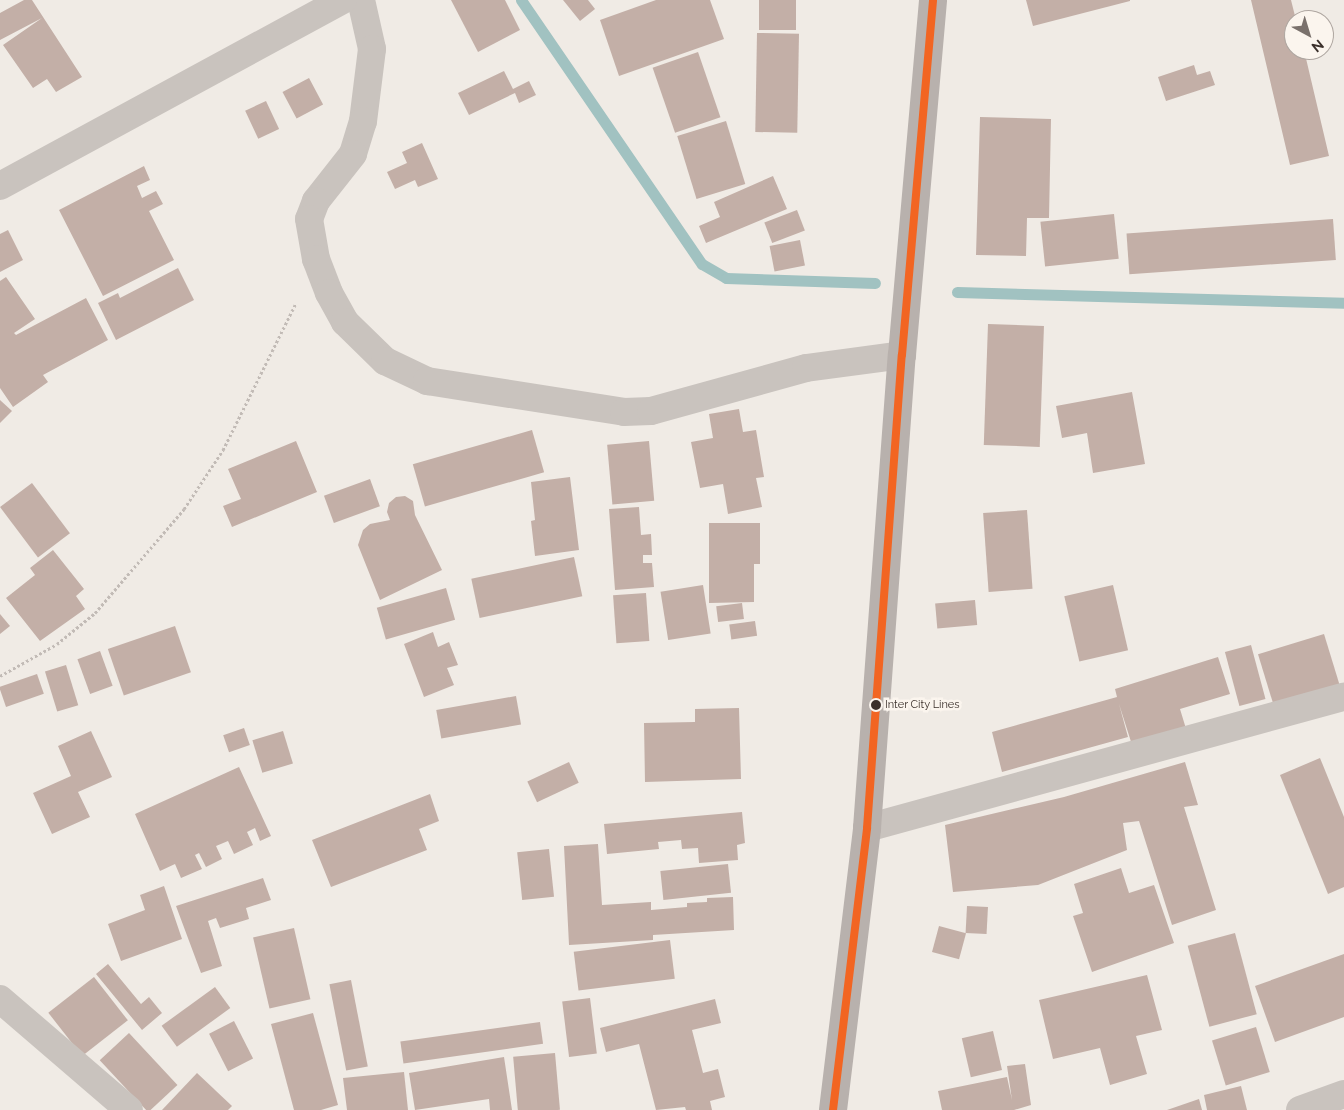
<!DOCTYPE html>
<style>
body{margin:0}
#map{position:relative;width:1344px;height:1110px;overflow:hidden;background:#f0ebe5;font-family:Raleway,sans-serif}
div>[style]{position:absolute}
.stream>*{height:11px;margin:-5.5px;padding:0 5.5px;transform-origin:5.5px;border-radius:5.5px;background:#a1c2c1}
.building>*{inset:0;background:#c3afa7;transform-origin:0 0}
.path>*{height:3px;margin-top:-1.5px;transform-origin:0;background:repeating-linear-gradient(90deg,#c2bbb6 0 2.5px,transparent 0 5px)}
.minor>*{height:28px;margin:-14px;padding:0 14px;transform-origin:14px;border-radius:14px;background:#c9c3be}
.major>*{height:28px;margin:-14px;padding:0 14px;transform-origin:14px;border-radius:14px;background:#b8b1ad}
.bus-1>*{height:8px;margin:-4px;padding:0 4px;transform-origin:4px;border-radius:4px;background:#f26522}
.dots>*{width:14px;height:14px;translate:-50% -50%;box-sizing:border-box;border:2px solid #fbf5ee;border-radius:50%}
span{translate:-50% -50%;white-space:nowrap;text-align:center;line-height:1.15;-webkit-text-stroke:5px #fbf5ee;paint-order:stroke}
.bus-label{font-size:11px;color:#3b302b}
.left{translate:0 -50%;text-align:left}
.north{position:absolute;left:1284px;top:10px;width:50px;height:50px;box-sizing:border-box;background:#fbf5ee;border:1px solid #aea6a0;border-radius:50%;rotate:141deg;font-size:14px;font-weight:700;line-height:20px;text-align:center;color:#3b302b}
.north::after{content:'';display:block;margin:auto;width:18px;height:22px;background:#7a716c;clip-path:polygon(50% 0,100% 100%,50% 72%,0 100%)}
</style>
<div id="map">
<div class="stream">
<i style="left:521px;top:0;width:320px;rotate:55.6deg"></i>
<i style="left:702px;top:264px;width:28px;rotate:30deg"></i>
<i style="left:726px;top:278px;width:149px;rotate:1.9deg"></i>
<i style="left:957px;top:292px;width:387px;rotate:1.6deg"></i>
</div>
<div class="building">
<i style="clip-path:polygon(24px 0,32px 0,82px 77px,56px 92px,47px 79px,33px 88px,3px 45px,42px 18px,0 40px,0 13px)"></i>
<i style="clip-path:polygon(451px 0,505px 0,520px 30px,478px 52px)"></i>
<i style="clip-path:polygon(563px 0,588px 0,595px 9px,580px 21px)"></i>
<i style="clip-path:polygon(656px 0,710px 0,724px 39px,619px 76px,600px 20px)"></i>
<i style="left:759px;top:0;width:37px;height:30px"></i>
<i style="clip-path:polygon(1026px 0,1130px 0,1130px 1px,1033px 26px)"></i>
<i style="clip-path:polygon(1251px 0,1291px 0,1296px 20px,1294px 50px,1304px 50px,1329px 156px,1290px 165px)"></i>
<i style="left:757px;top:33px;width:42px;height:99px;rotate:1deg"></i>
<i style="left:698px;top:52px;width:69px;height:48px;rotate:71deg"></i>
<i style="clip-path:polygon(1194px 65px,1197px 75px,1210px 71px,1215px 85px,1166px 101px,1158px 77px)"></i>
<i style="clip-path:polygon(504px 71px,513px 89px,529px 81px,536px 95px,519px 103px,515px 93px,469px 115px,458px 93px)"></i>
<i style="left:309px;top:78px;width:30px;height:30px;rotate:62deg"></i>
<i style="left:266px;top:101px;width:31px;height:23px;rotate:65deg"></i>
<i style="clip-path:polygon(980px 117px,1051px 119px,1049px 218px,1027px 218px,1026px 256px,976px 255px)"></i>
<i style="left:726px;top:121px;width:66px;height:51px;rotate:73deg"></i>
<i style="clip-path:polygon(422px 143px,438px 179px,418px 187px,415px 180px,395px 189px,387px 172px,407px 163px,402px 152px)"></i>
<i style="clip-path:polygon(144px 166px,150px 180px,137px 186px,142px 198px,156px 191px,163px 204px,149px 211px,174px 260px,103px 296px,59px 210px)"></i>
<i style="clip-path:polygon(773px 176px,787px 209px,706px 243px,699px 226px,720px 217px,714px 202px)"></i>
<i style="left:797px;top:210px;width:22px;height:35px;rotate:69deg"></i>
<i style="left:1114px;top:214px;width:45px;height:74px;rotate:84deg"></i>
<i style="left:1333px;top:219px;width:41px;height:207px;rotate:86deg"></i>
<i style="clip-path:polygon(8px 230px,23px 260px,0 272px,0 234px)"></i>
<i style="left:800px;top:240px;width:26px;height:31px;rotate:79deg"></i>
<i style="clip-path:polygon(178px 268px,194px 300px,116px 340px,98px 303px,118px 293px,120px 298px)"></i>
<i style="clip-path:polygon(6px 277px,35px 319px,14px 333px,16px 335px,86px 298px,108px 340px,43px 375px,48px 382px,13px 407px,0 388px,0 281px)"></i>
<i style="left:988px;top:324px;width:56px;height:121px;rotate:2deg"></i>
<i style="clip-path:polygon(1132px 392px,1145px 464px,1093px 473px,1087px 433px,1062px 438px,1056px 406px)"></i>
<i style="clip-path:polygon(0 400px,12px 411px,0 423px)"></i>
<i style="clip-path:polygon(739px 409px,743px 432px,756px 430px,764px 477px,756px 478px,762px 507px,728px 514px,723px 484px,700px 488px,691px 442px,713px 438px,709px 414px)"></i>
<i style="left:532px;top:430px;width:44px;height:124px;rotate:74deg"></i>
<i style="clip-path:polygon(296px 441px,317px 492px,232px 527px,223px 506px,241px 499px,228px 469px)"></i>
<i style="left:649px;top:441px;width:60px;height:42px;rotate:85deg"></i>
<i style="clip-path:polygon(570px 477px,579px 550px,535px 556px,531px 521px,535px 520px,531px 482px)"></i>
<i style="left:370px;top:479px;width:29px;height:49px;rotate:70deg"></i>
<i style="left:32px;top:483px;width:63px;height:40px;rotate:53deg"></i>
<i style="clip-path:polygon(405px 496px,413px 501px,415px 515px,442px 570px,380px 600px,358px 545px,363px 530px,370px 524px,390px 520px,387px 512px,389px 503px,396px 497px)"></i>
<i style="clip-path:polygon(639px 507px,641px 535px,651px 534px,652px 555px,643px 555px,643px 563px,652px 563px,654px 587px,615px 590px,609px 509px)"></i>
<i style="left:1027px;top:510px;width:79px;height:44px;rotate:86deg"></i>
<i style="clip-path:polygon(709px 523px,760px 523px,760px 564px,754px 564px,754px 602px,709px 603px)"></i>
<i style="clip-path:polygon(53px 550px,84px 589px,76px 596px,85px 609px,40px 641px,6px 598px,35px 575px,30px 568px)"></i>
<i style="left:574px;top:557px;width:40px;height:105px;rotate:78deg"></i>
<i style="left:703px;top:585px;width:49px;height:43px;rotate:81deg"></i>
<i style="left:1113px;top:585px;width:67px;height:50px;rotate:77deg"></i>
<i style="left:446px;top:588px;width:33px;height:72px;rotate:74deg"></i>
<i style="left:646px;top:593px;width:48px;height:33px;rotate:86deg"></i>
<i style="left:975px;top:600px;width:25px;height:40px;rotate:85deg"></i>
<i style="left:742px;top:603px;width:16px;height:26px;rotate:83deg"></i>
<i style="clip-path:polygon(0 614px,10px 626px,0 634px)"></i>
<i style="left:755px;top:621px;width:15px;height:26px;rotate:82deg"></i>
<i style="left:175px;top:626px;width:49px;height:71px;rotate:71deg"></i>
<i style="clip-path:polygon(433px 632px,438px 647px,449px 642px,458px 665px,447px 668px,454px 685px,424px 697px,404px 644px)"></i>
<i style="left:1324px;top:634px;width:55px;height:69px;rotate:73deg"></i>
<i style="left:1251px;top:645px;width:56px;height:27px;rotate:75deg"></i>
<i style="left:100px;top:651px;width:37px;height:24px;rotate:70deg"></i>
<i style="clip-path:polygon(1218px 657px,1230px 694px,1180px 709px,1187px 732px,1133px 748px,1119px 704px,1128px 737px,1002px 772px,992px 732px,1117px 697px,1115px 689px)"></i>
<i style="left:66px;top:665px;width:42px;height:22px;rotate:73deg"></i>
<i style="left:37px;top:674px;width:21px;height:40px;rotate:71deg"></i>
<i style="left:516px;top:696px;width:29px;height:81px;rotate:80deg"></i>
<i style="clip-path:polygon(739px 708px,741px 779px,645px 782px,644px 723px,695px 722px,695px 709px)"></i>
<i style="left:244px;top:728px;width:18px;height:22px;rotate:71deg"></i>
<i style="clip-path:polygon(91px 731px,112px 777px,78px 792px,90px 817px,52px 834px,33px 793px,71px 776px,58px 746px)"></i>
<i style="left:283px;top:731px;width:34px;height:32px;rotate:73deg"></i>
<i style="clip-path:polygon(1320px 758px,1344px 817px,1344px 887px,1328px 894px,1280px 775px)"></i>
<i style="left:569px;top:762px;width:23px;height:46px;rotate:65deg"></i>
<i style="clip-path:polygon(1185px 762px,1198px 805px,1184px 807px,1216px 910px,1172px 925px,1139px 821px,1123px 823px,1127px 850px,1038px 885px,953px 892px,945px 825px,1064px 797px)"></i>
<i style="clip-path:polygon(239px 767px,271px 836px,260px 841px,255px 828px,247px 832px,253px 845px,234px 854px,228px 841px,216px 846px,222px 859px,206px 867px,199px 853px,195px 855px,202px 869px,181px 878px,175px 864px,160px 871px,135px 814px)"></i>
<i style="clip-path:polygon(430px 794px,439px 821px,419px 829px,427px 850px,331px 887px,312px 840px)"></i>
<i style="clip-path:polygon(742px 812px,745px 843px,737px 845px,738px 860px,699px 863px,698px 848px,682px 849px,681px 840px,658px 842px,659px 849px,607px 854px,604px 824px)"></i>
<i style="clip-path:polygon(598px 844px,602px 905px,651px 902px,651px 910px,687px 907px,687px 903px,707px 902px,707px 898px,733px 897px,734px 930px,653px 935px,653px 940px,569px 945px,564px 846px)"></i>
<i style="left:549px;top:849px;width:48px;height:32px;rotate:84deg"></i>
<i style="left:728px;top:864px;width:29px;height:68px;rotate:84deg"></i>
<i style="clip-path:polygon(1121px 868px,1129px 893px,1154px 885px,1174px 943px,1092px 972px,1073px 916px,1083px 913px,1074px 884px)"></i>
<i style="clip-path:polygon(263px 878px,271px 900px,246px 908px,249px 919px,220px 928px,216px 918px,208px 921px,222px 966px,201px 973px,176px 906px)"></i>
<i style="clip-path:polygon(164px 886px,182px 939px,121px 961px,108px 924px,145px 910px,140px 895px)"></i>
<i style="left:967px;top:906px;width:21px;height:27px;rotate:3deg"></i>
<i style="left:939px;top:926px;width:28px;height:27px;rotate:15deg"></i>
<i style="left:294px;top:928px;width:73px;height:42px;rotate:77deg"></i>
<i style="left:1235px;top:933px;width:84px;height:49px;rotate:75deg"></i>
<i style="left:670px;top:940px;width:39px;height:97px;rotate:83deg"></i>
<i style="clip-path:polygon(1344px 954px,1344px 1017px,1275px 1042px,1255px 986px)"></i>
<i style="clip-path:polygon(108px 964px,141px 1004px,149px 997px,162px 1013px,142px 1030px,96px 974px)"></i>
<i style="clip-path:polygon(1147px 975px,1162px 1030px,1136px 1036px,1147px 1074px,1110px 1085px,1100px 1048px,1053px 1059px,1039px 1000px)"></i>
<i style="left:94px;top:977px;width:55px;height:58px;rotate:52deg"></i>
<i style="left:351px;top:980px;width:88px;height:22px;rotate:79deg"></i>
<i style="left:215px;top:987px;width:26px;height:66px;rotate:54deg"></i>
<i style="left:590px;top:998px;width:56px;height:28px;rotate:83deg"></i>
<i style="clip-path:polygon(715px 999px,721px 1023px,692px 1030px,703px 1073px,718px 1069px,725px 1097px,710px 1101px,712px 1110px,686px 1110px,685px 1107px,656px 1110px,639px 1044px,606px 1052px,600px 1028px)"></i>
<i style="clip-path:polygon(313px 1013px,338px 1105px,321px 1110px,294px 1110px,271px 1024px)"></i>
<i style="left:234px;top:1021px;width:42px;height:28px;rotate:63deg"></i>
<i style="left:540px;top:1022px;width:22px;height:141px;rotate:82deg"></i>
<i style="left:1256px;top:1027px;width:47px;height:46px;rotate:73deg"></i>
<i style="left:993px;top:1031px;width:40px;height:32px;rotate:77deg"></i>
<i style="left:129px;top:1033px;width:71px;height:40px;rotate:47deg"></i>
<i style="left:555px;top:1053px;width:57px;height:42px;rotate:85deg"></i>
<i style="clip-path:polygon(504px 1057px,512px 1110px,490px 1110px,489px 1099px,415px 1110px,409px 1073px)"></i>
<i style="clip-path:polygon(1025px 1064px,1031px 1105px,1014px 1110px,942px 1110px,938px 1091px,1007px 1077px,1012px 1100px,1007px 1066px)"></i>
<i style="clip-path:polygon(404px 1072px,408px 1110px,347px 1110px,343px 1078px)"></i>
<i style="clip-path:polygon(197px 1073px,232px 1106px,228px 1110px,162px 1110px)"></i>
<i style="clip-path:polygon(1241px 1086px,1247px 1110px,1207px 1110px,1204px 1095px)"></i>
<i style="clip-path:polygon(1199px 1099px,1202px 1110px,1167px 1110px)"></i>
</div>
<div class="path">
<i style="left:0;top:676px;width:65px;rotate:-29.3deg"></i>
<i style="left:57px;top:644px;width:49px;rotate:-39.2deg"></i>
<i style="left:95px;top:613px;width:137px;rotate:-49.4deg"></i>
<i style="left:184px;top:509px;width:71px;rotate:-56.5deg"></i>
<i style="left:223px;top:450px;width:164px;rotate:-63.6deg"></i>
</div>
<div class="minor">
<i style="left:361px;top:0;width:50px;rotate:77.3deg"></i>
<i style="left:372px;top:49px;width:73px;rotate:97.1deg"></i>
<i style="left:363px;top:121px;width:34px;rotate:107deg"></i>
<i style="left:353px;top:154px;width:60px;rotate:128.2deg"></i>
<i style="left:316px;top:201px;width:19px;rotate:111deg"></i>
<i style="left:309px;top:219px;width:41px;rotate:80.1deg"></i>
<i style="left:316px;top:259px;width:36px;rotate:69deg"></i>
<i style="left:329px;top:293px;width:33px;rotate:61deg"></i>
<i style="left:345px;top:322px;width:56px;rotate:44.3deg"></i>
<i style="left:385px;top:361px;width:47px;rotate:25.5deg"></i>
<i style="left:427px;top:381px;width:199px;rotate:8.9deg"></i>
<i style="left:624px;top:412px;width:27px;rotate:-2deg"></i>
<i style="left:651px;top:411px;width:161px;rotate:-15.5deg"></i>
<i style="left:806px;top:368px;width:97px;rotate:-7.7deg"></i>
<i style="left:0;top:186px;width:390px;rotate:-28.5deg"></i>
<i style="left:867px;top:828px;width:495px;rotate:-15.4deg"></i>
<i style="left:0;top:999px;width:170px;rotate:40.7deg"></i>
<i style="left:1300px;top:1110px;width:47px;rotate:-20deg"></i>
</div>
<div class="major">
<i style="left:833px;top:1110px;width:284px;rotate:-83.1deg"></i>
<i style="left:867px;top:828px;width:474px;rotate:-85.8deg"></i>
<i style="left:902px;top:355px;width:356px;rotate:-85deg"></i>
</div>
<div class="bus-1">
<i style="left:833px;top:1110px;width:284px;rotate:-83.1deg"></i>
<i style="left:867px;top:828px;width:474px;rotate:-85.8deg"></i>
<i style="left:902px;top:355px;width:356px;rotate:-85deg"></i>
</div>
<div class="dots">
<i style="left:876px;top:705px;background:#3b302b"></i>
</div>
<div class="bus-label">
<span class="left" style="left:885px;top:705px">Inter City Lines</span>
</div>
<div class="north">N</div>
</div>
